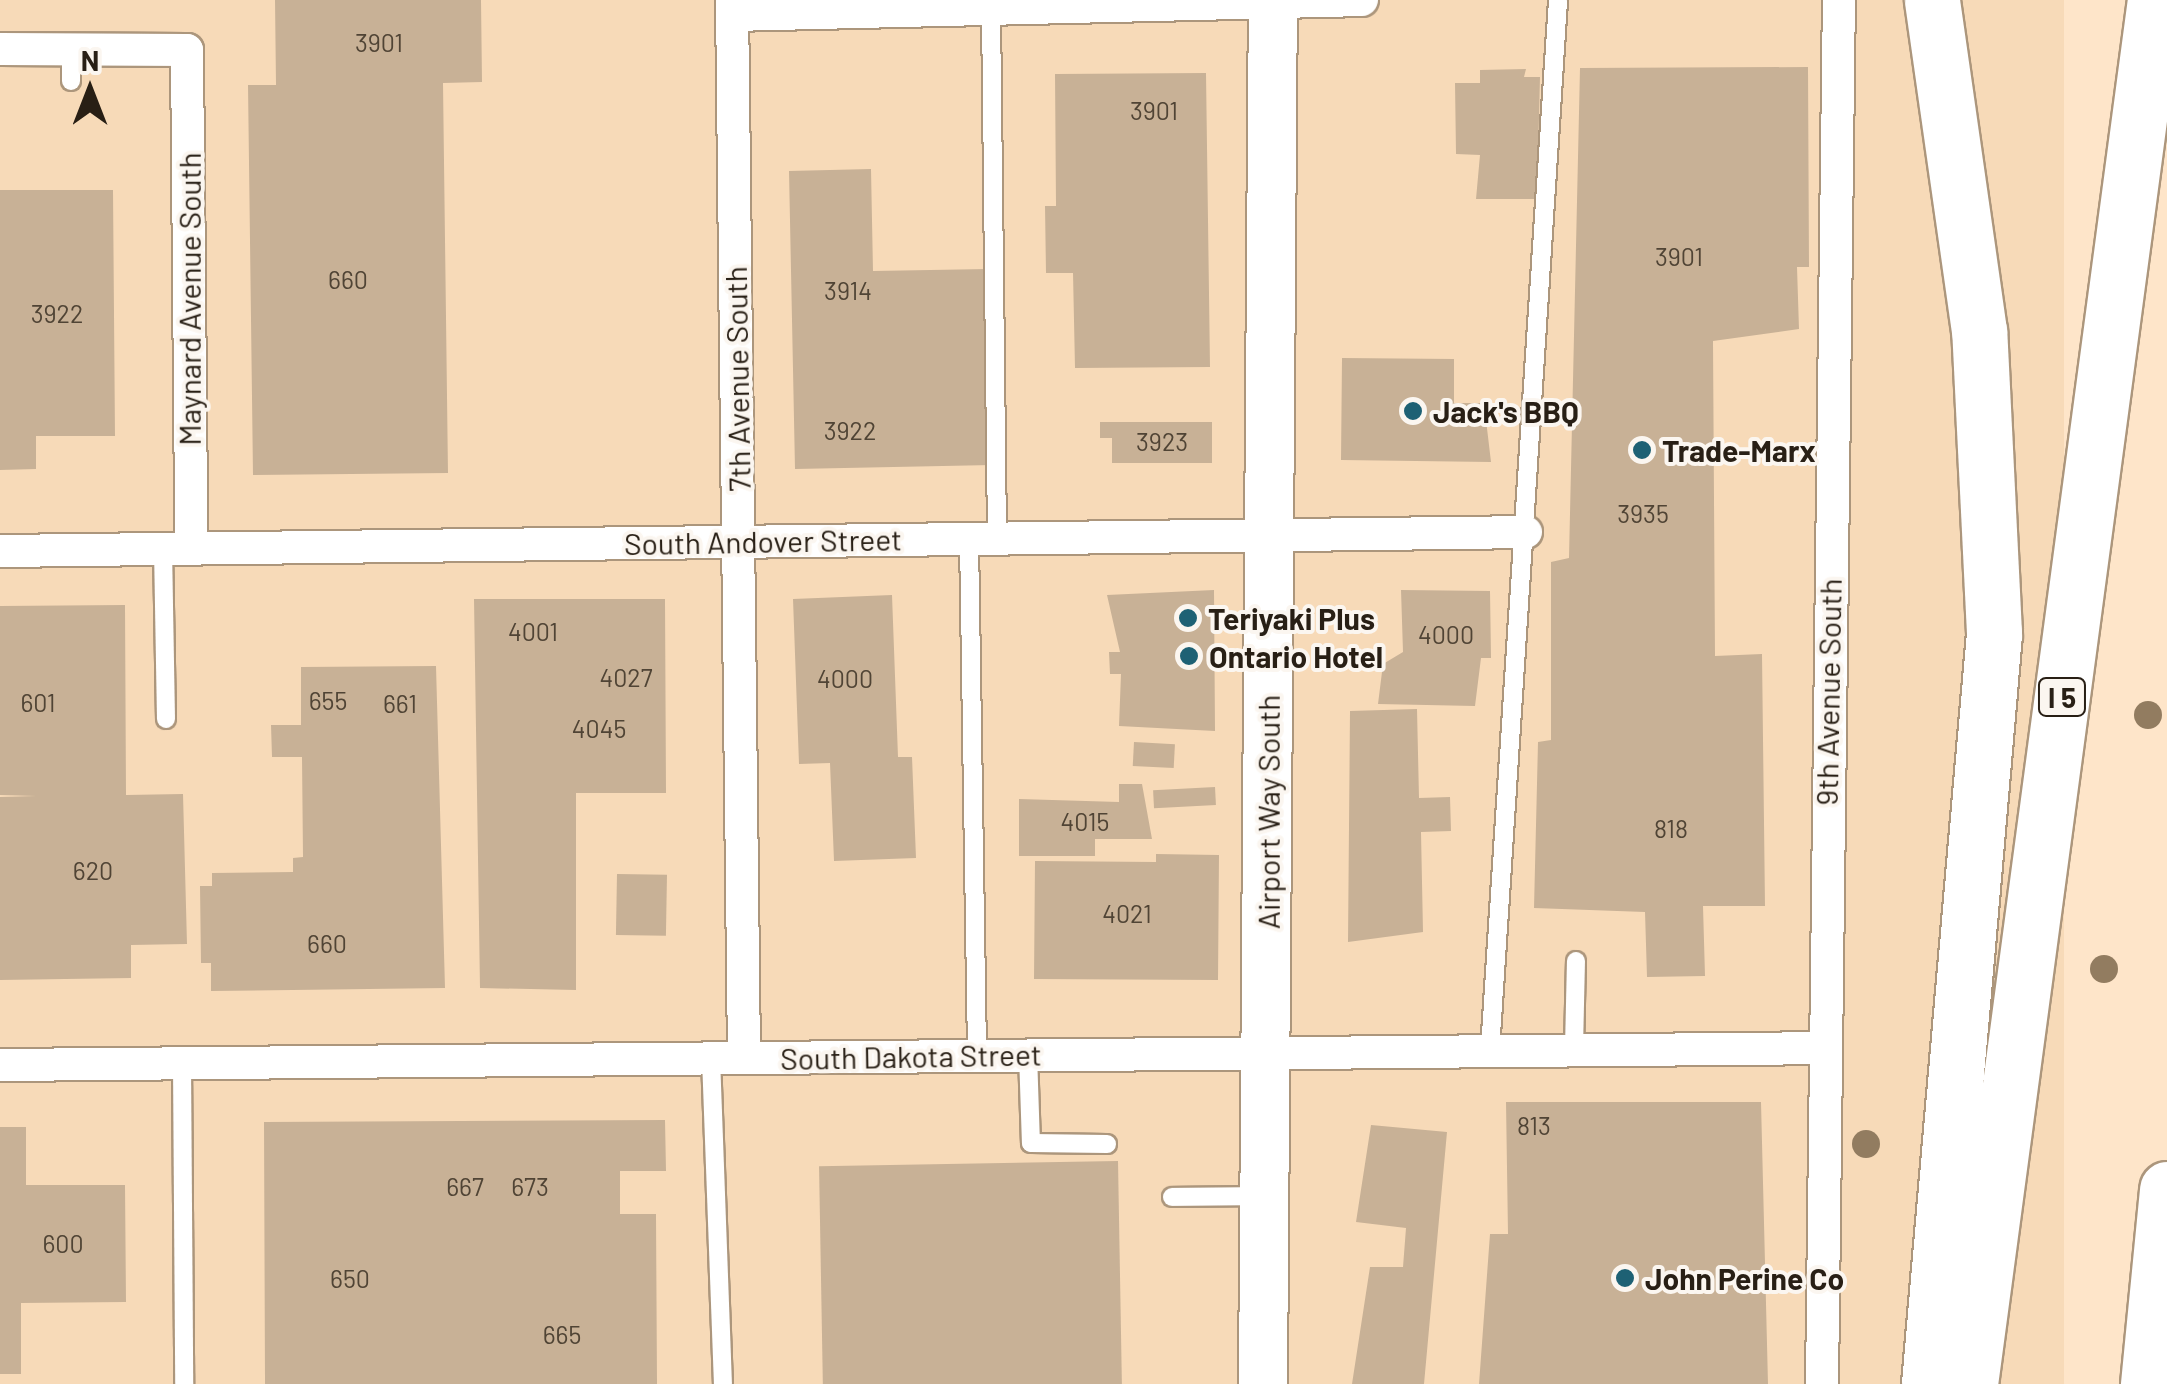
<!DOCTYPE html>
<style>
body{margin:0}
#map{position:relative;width:2167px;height:1384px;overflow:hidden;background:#fee5c9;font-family:Barlow,sans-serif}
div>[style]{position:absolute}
.built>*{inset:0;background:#f7dab8;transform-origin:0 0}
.building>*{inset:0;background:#c8b196;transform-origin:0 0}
.roads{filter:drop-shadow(2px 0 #ac967c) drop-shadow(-2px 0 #ac967c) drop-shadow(0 2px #ac967c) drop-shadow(0 -2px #ac967c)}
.lane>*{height:18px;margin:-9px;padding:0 9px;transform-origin:9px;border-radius:9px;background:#fff}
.street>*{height:32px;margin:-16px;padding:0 16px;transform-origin:16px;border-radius:16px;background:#fff}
.secondary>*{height:48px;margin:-24px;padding:0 24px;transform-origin:24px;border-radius:24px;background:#fff}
.highway>*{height:55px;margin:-27.5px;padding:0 27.5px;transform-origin:27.5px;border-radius:27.5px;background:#fff}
.trees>*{width:28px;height:28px;margin:-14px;border-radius:50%;background:#927c60}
.dots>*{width:28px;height:28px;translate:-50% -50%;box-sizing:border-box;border:5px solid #fbf6f0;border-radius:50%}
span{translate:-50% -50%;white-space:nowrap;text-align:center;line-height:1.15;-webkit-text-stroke:8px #fbf6f0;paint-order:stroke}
.number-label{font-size:25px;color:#504435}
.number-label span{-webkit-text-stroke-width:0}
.shield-label span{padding:2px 8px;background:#fbf6f0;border:2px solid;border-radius:8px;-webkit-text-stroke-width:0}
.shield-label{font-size:28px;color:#281f15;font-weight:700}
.street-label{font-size:30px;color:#281f15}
.poi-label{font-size:30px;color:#281f15;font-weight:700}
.left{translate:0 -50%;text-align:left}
.north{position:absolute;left:40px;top:40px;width:100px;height:100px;-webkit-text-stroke:8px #fbf6f0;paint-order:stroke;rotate:0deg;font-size:28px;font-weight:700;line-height:40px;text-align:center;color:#281f15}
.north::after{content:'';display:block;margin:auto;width:35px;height:45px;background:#281f15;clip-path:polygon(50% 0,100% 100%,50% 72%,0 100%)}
</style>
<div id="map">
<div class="built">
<i style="left:0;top:0;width:2064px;height:1384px"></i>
</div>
<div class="building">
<i style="clip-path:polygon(275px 0,481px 0,482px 82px,443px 83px,448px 473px,253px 475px,248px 85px,276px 85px)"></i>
<i style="clip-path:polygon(1808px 67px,1809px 267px,1797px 267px,1799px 329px,1713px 341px,1715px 656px,1762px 654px,1765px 906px,1703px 906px,1705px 976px,1647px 977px,1645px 912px,1534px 908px,1538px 742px,1551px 740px,1551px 562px,1569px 558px,1580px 68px)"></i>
<i style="clip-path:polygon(1526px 69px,1524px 77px,1540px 77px,1537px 199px,1476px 199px,1480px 155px,1456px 154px,1455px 83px,1480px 83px,1480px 70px)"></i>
<i style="clip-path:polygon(1206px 73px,1210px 367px,1075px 368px,1073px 273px,1046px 273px,1045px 206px,1056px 206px,1055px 74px)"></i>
<i style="clip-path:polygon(871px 169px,873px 271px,988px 269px,992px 465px,795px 469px,789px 171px)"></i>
<i style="clip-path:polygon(0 190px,113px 190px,115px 436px,36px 436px,36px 469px,0 470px)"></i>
<i style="clip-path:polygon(1342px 358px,1454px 359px,1454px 403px,1484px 403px,1491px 462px,1341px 460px)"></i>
<i style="clip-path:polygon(1100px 422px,1212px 422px,1212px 463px,1112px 463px,1112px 438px,1100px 438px)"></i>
<i style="clip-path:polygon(1214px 590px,1215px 731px,1119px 726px,1121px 674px,1110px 674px,1109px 652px,1120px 652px,1107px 595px)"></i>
<i style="clip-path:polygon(1401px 590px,1490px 591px,1491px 658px,1481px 658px,1475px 706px,1378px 704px,1383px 664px,1403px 652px)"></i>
<i style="clip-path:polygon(892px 595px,898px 757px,912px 757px,916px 858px,834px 861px,830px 763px,799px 764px,793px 599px)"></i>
<i style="clip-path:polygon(474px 599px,665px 599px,666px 793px,576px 793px,576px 990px,480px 988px)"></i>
<i style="clip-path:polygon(125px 605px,126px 795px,183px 794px,187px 944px,131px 945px,131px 978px,0 980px,0 797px,36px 796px,0 795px,0 606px)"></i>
<i style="clip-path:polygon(436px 666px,445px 988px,211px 991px,211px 963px,201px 963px,200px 886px,212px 886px,212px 873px,293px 872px,293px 858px,303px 857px,302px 757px,272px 757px,271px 725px,301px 725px,301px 667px)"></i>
<i style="clip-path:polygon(1417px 709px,1419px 798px,1450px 797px,1451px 831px,1421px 832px,1423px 932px,1348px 942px,1350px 711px)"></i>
<i style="left:1134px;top:742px;width:41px;height:24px;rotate:3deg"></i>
<i style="clip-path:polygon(1119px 784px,1142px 784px,1152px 839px,1095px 839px,1095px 856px,1019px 856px,1019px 799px,1119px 802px)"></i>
<i style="left:1215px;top:787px;width:18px;height:62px;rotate:87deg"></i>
<i style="clip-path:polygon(1156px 854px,1219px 855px,1218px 980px,1034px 979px,1035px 861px,1156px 862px)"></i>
<i style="left:617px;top:874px;width:50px;height:61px;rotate:1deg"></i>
<i style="clip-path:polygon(1506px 1102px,1761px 1102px,1768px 1384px,1479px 1384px,1490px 1234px,1508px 1234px)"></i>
<i style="clip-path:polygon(665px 1120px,666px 1171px,620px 1171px,620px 1214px,656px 1214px,657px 1384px,265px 1384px,264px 1122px)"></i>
<i style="clip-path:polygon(1371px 1125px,1447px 1132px,1424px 1384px,1352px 1384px,1370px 1267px,1403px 1267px,1406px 1228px,1356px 1222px)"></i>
<i style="clip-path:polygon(0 1127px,26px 1127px,26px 1185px,125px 1185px,126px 1302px,21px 1303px,21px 1374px,0 1374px)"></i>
<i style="left:1118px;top:1161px;width:223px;height:299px;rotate:89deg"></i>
</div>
<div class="roads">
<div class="lane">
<i style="left:991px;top:9px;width:529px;rotate:89.35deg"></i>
<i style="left:71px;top:49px;width:32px;rotate:90deg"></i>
<i style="left:969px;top:538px;width:517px;rotate:89.11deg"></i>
<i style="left:163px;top:548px;width:171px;rotate:89deg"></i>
<i style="left:1574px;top:1048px;width:87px;rotate:-88.7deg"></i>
<i style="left:1490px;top:1050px;width:1052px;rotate:-86.29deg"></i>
<i style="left:1028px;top:1054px;width:89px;rotate:88.1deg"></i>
<i style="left:1031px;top:1143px;width:76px;rotate:0.8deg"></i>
<i style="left:711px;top:1058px;width:326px;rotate:87.9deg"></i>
<i style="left:182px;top:1063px;width:321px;rotate:89.6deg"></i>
<i style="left:1172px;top:1197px;width:89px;rotate:-0.6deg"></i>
</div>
<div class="street">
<i style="left:732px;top:0;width:1057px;rotate:89.35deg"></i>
<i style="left:732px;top:15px;width:630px;rotate:-1.36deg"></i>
<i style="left:0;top:49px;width:187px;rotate:0.3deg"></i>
<i style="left:187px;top:50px;width:498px;rotate:89.5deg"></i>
<i style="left:0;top:551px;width:1526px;rotate:-0.71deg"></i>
<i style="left:0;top:1065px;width:1822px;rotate:-0.53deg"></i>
<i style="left:1822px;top:1384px;width:1384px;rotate:-89.3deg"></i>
</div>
<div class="secondary">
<i style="left:1263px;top:1384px;width:1384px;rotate:-89.59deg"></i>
</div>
<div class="highway">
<i style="left:1929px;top:1384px;width:754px;rotate:-85.05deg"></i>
<i style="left:1994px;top:633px;width:302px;rotate:-92.8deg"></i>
<i style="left:1979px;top:331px;width:334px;rotate:-98.1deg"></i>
<i style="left:1970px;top:1384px;width:1396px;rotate:-82.39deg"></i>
<i style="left:2148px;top:1384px;width:196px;rotate:-84.4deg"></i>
</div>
</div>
<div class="trees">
<i style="left:2148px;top:715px"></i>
<i style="left:2104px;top:969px"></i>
<i style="left:1866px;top:1144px"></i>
</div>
<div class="dots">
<i style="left:1413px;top:411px;background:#1e6174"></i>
<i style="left:1642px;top:450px;background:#1e6174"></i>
<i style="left:1188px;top:618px;background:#1e6174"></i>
<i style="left:1189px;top:656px;background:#1e6174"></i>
<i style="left:1625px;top:1278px;background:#1e6174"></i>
</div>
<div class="number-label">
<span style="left:379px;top:42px">3901</span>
<span style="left:1154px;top:110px">3901</span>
<span style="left:1679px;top:256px">3901</span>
<span style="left:348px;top:279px">660</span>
<span style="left:848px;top:290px">3914</span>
<span style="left:57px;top:313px">3922</span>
<span style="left:850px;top:430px">3922</span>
<span style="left:1162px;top:441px">3923</span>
<span style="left:1643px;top:513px">3935</span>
<span style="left:533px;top:631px">4001</span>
<span style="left:1446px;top:634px">4000</span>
<span style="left:626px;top:677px">4027</span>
<span style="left:845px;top:678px">4000</span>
<span style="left:328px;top:700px">655</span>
<span style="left:38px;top:702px">601</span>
<span style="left:400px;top:703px">661</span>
<span style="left:599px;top:728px">4045</span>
<span style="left:1085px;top:821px">4015</span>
<span style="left:1671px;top:828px">818</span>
<span style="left:93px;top:870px">620</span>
<span style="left:1127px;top:913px">4021</span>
<span style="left:327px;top:943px">660</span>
<span style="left:1534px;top:1125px">813</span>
<span style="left:465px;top:1186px">667</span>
<span style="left:530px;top:1186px">673</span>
<span style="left:63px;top:1243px">600</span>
<span style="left:350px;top:1278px">650</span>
<span style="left:562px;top:1334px">665</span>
</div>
<div class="shield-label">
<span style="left:2062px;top:697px">I 5</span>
</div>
<div class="street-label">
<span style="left:189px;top:299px;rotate:-90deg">Maynard Avenue South</span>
<span style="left:737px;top:379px;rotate:-91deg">7th Avenue South</span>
<span style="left:763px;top:541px;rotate:-1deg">South Andover Street</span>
<span style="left:1828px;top:692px;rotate:-89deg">9th Avenue South</span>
<span style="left:1268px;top:812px;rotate:-90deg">Airport Way South</span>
<span style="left:911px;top:1056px;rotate:-1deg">South Dakota Street</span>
</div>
<div class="poi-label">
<span class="left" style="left:1433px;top:411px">Jack's BBQ</span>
<span class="left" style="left:1662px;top:450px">Trade-Marx</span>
<span class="left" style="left:1208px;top:618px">Teriyaki Plus</span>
<span class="left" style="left:1209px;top:656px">Ontario Hotel</span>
<span class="left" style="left:1645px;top:1278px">John Perine Co</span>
</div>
<div class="north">N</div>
</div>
